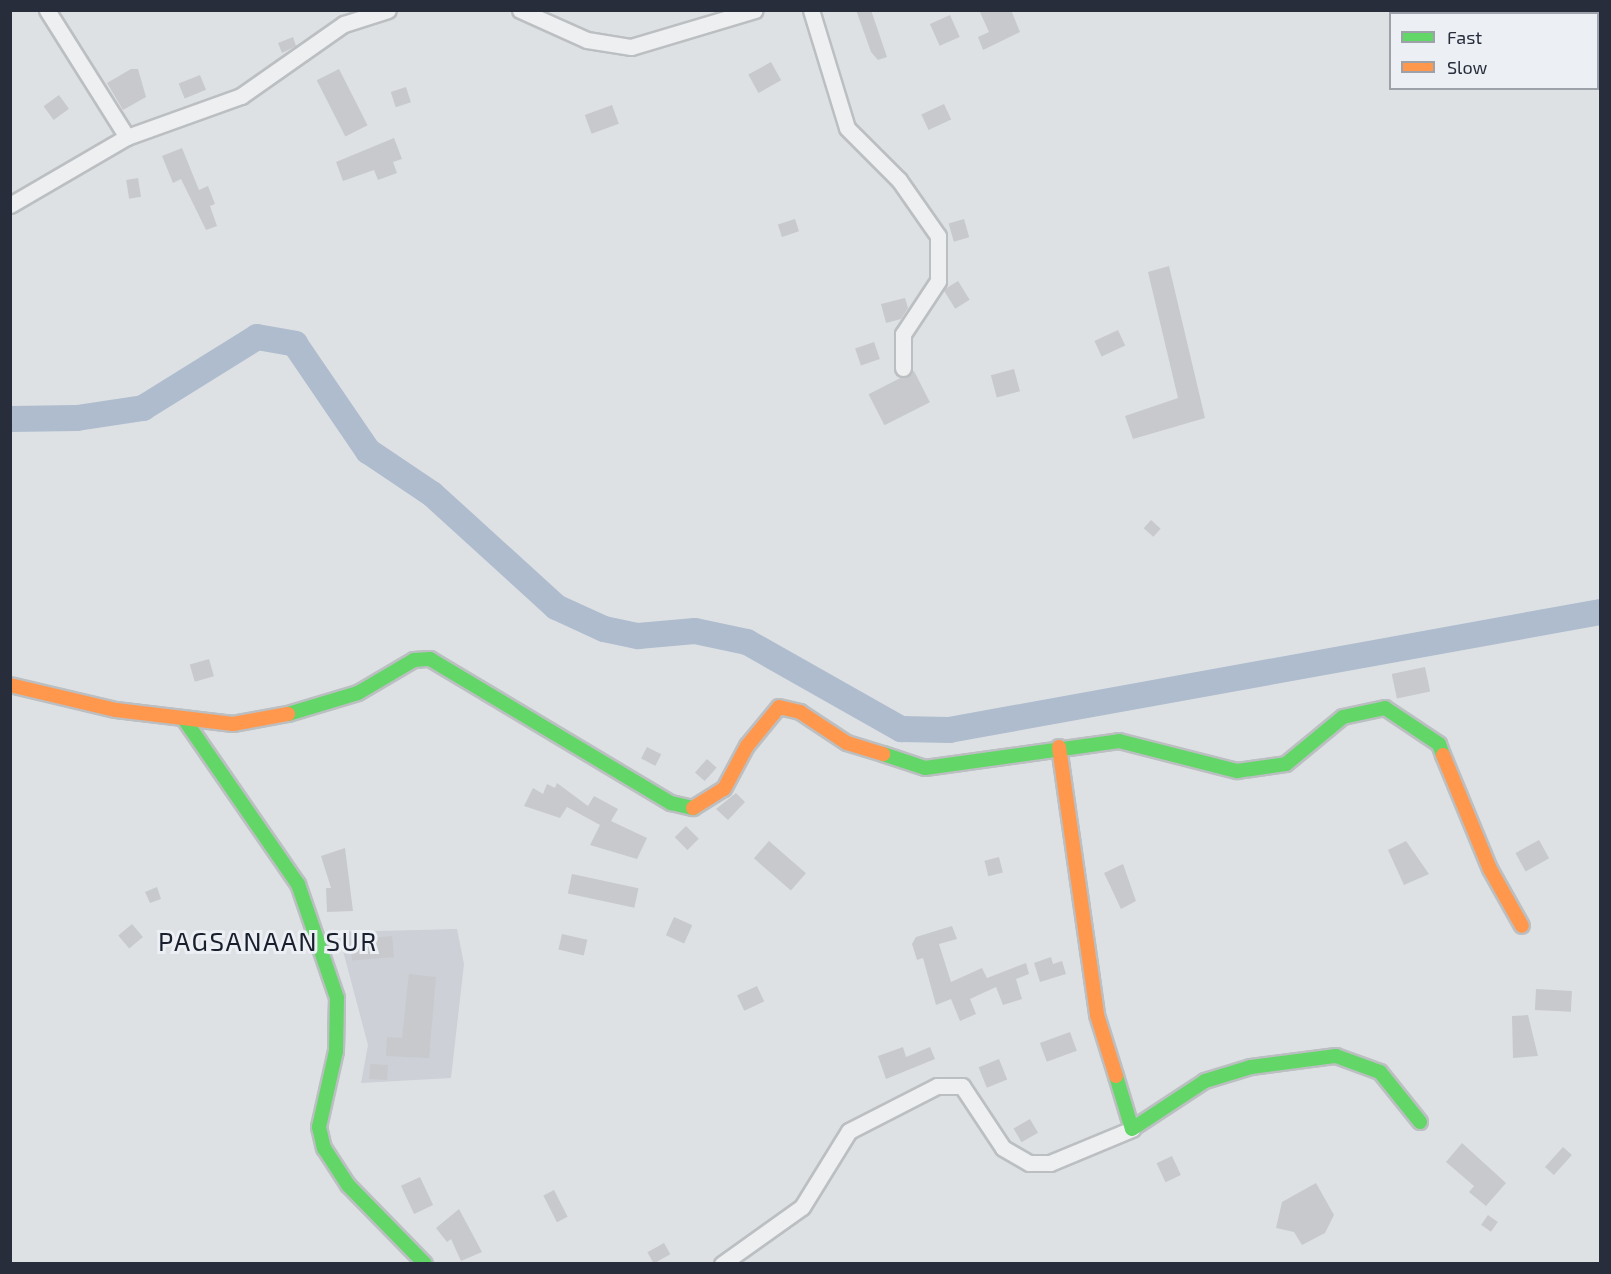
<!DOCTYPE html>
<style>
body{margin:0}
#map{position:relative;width:1611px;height:1274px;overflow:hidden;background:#dee1e4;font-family:"Exo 2",sans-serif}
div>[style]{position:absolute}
.built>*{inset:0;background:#cdd0d7}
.river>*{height:26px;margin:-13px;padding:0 13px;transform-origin:13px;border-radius:13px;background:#aebcce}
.building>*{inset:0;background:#c7c9cc;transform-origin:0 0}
.roads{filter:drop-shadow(2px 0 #bcbfc2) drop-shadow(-2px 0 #bcbfc2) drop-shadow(0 2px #bcbfc2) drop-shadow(0 -2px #bcbfc2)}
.street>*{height:15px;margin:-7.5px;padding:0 7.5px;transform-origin:7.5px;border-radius:7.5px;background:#eeeff0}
.fast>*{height:14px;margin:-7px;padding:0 7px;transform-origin:7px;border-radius:7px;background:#63d668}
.slow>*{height:14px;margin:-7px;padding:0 7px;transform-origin:7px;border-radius:7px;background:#ff974d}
span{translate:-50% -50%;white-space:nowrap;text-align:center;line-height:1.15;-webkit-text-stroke:6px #eceff4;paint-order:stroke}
.quarter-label{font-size:26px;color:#191f2c;letter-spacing:1.5px}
.frame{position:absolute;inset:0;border:12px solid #272d3b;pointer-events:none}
.legend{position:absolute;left:1389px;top:12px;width:210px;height:78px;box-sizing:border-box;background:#eceff4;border:2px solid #9da1aa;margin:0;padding:8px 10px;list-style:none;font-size:18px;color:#272d3b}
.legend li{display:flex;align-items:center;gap:12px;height:30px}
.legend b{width:30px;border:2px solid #9da1aa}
</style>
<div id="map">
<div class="built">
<i style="clip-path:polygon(457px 929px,464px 964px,451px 1078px,361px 1083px,368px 1045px,338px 932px)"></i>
</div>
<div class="river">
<i style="left:10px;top:419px;width:67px;rotate:-0.9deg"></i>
<i style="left:77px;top:418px;width:67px;rotate:-8.6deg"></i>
<i style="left:143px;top:408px;width:134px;rotate:-31.9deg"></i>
<i style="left:257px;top:337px;width:39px;rotate:10deg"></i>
<i style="left:295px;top:344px;width:130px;rotate:55.7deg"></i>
<i style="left:368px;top:451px;width:77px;rotate:33.9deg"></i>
<i style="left:432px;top:494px;width:168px;rotate:42.3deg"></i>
<i style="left:556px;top:607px;width:53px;rotate:24.6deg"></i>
<i style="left:604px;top:629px;width:35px;rotate:12deg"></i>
<i style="left:638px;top:636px;width:57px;rotate:-5deg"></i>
<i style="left:695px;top:631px;width:53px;rotate:11.9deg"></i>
<i style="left:747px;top:642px;width:177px;rotate:29.5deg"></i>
<i style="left:901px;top:729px;width:48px;rotate:1.2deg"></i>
<i style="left:949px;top:730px;width:662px;rotate:-10.27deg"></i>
</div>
<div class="building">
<i style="clip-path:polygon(856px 10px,871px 10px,887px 57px,878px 60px,871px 52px)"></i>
<i style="clip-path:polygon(979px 10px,1011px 10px,1020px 32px,983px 50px,978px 37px,989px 32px)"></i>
<i style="left:950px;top:15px;width:24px;height:22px;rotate:66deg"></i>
<i style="clip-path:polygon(293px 37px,296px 46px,282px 53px,278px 43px)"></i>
<i style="left:771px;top:62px;width:21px;height:26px;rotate:61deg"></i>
<i style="clip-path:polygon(131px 69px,138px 69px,146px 97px,123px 110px,107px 83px)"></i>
<i style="left:339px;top:69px;width:63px;height:25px;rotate:63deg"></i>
<i style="left:200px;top:75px;width:16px;height:23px;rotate:68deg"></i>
<i style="left:406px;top:87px;width:16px;height:16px;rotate:72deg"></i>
<i style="left:59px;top:95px;width:17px;height:19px;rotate:54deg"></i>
<i style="left:944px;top:104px;width:17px;height:25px;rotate:65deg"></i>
<i style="left:612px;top:105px;width:20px;height:29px;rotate:70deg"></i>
<i style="clip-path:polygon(394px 138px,402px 159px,393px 162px,397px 173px,378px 180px,374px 170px,343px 181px,336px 162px)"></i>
<i style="clip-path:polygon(182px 148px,199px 190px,208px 186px,215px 204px,210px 206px,217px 226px,206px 230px,181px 179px,173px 183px,162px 156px)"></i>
<i style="left:138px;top:178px;width:19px;height:12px;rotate:81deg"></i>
<i style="left:795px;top:219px;width:13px;height:18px;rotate:72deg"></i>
<i style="left:964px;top:219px;width:19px;height:16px;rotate:74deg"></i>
<i style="clip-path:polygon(1169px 266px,1205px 418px,1133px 439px,1125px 416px,1178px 398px,1148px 272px)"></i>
<i style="left:958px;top:281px;width:22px;height:17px;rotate:58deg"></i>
<i style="clip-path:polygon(905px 298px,908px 308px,901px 319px,886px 323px,881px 304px)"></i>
<i style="left:1118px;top:330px;width:17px;height:26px;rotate:65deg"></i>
<i style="left:874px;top:342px;width:18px;height:20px;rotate:71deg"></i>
<i style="left:1014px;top:369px;width:23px;height:24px;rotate:75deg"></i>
<i style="left:914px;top:371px;width:35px;height:51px;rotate:63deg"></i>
<i style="left:1151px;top:520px;width:13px;height:11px;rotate:42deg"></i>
<i style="left:209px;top:659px;width:18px;height:20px;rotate:74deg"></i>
<i style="left:1425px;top:667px;width:25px;height:34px;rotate:78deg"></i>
<i style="left:647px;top:747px;width:16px;height:13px;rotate:27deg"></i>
<i style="left:707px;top:759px;width:13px;height:18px;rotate:42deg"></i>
<i style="clip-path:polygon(557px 783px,588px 806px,594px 796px,618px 809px,611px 821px,647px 838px,637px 859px,590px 845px,600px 825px,567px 807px,560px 818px,524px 806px,533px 788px,543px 794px,547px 784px,555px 788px)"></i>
<i style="clip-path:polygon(736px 793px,745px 802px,728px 820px,716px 809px)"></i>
<i style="left:686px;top:826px;width:18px;height:16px;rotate:45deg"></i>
<i style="left:1539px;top:840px;width:21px;height:27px;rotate:61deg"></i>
<i style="left:769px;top:841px;width:49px;height:23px;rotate:41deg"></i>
<i style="clip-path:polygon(1406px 841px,1429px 874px,1404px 885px,1388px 850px)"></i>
<i style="clip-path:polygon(345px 848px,353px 911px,327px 912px,326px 888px,331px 888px,321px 856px)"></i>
<i style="left:999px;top:857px;width:16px;height:15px;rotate:76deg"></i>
<i style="clip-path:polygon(1123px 864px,1136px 901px,1121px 909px,1104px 873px)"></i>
<i style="left:572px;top:874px;width:68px;height:20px;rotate:12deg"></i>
<i style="clip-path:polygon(157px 887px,161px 899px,150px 903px,145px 892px)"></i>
<i style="left:674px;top:917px;width:20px;height:20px;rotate:24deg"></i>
<i style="left:132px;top:924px;width:17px;height:18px;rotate:50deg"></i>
<i style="clip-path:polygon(952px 926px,957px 939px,939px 944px,951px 982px,982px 968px,987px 978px,1026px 963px,1029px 974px,1016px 979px,1022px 999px,1003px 1005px,996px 987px,970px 999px,976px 1014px,960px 1021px,951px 999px,936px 1005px,923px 958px,917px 960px,912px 944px,916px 937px)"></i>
<i style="left:562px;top:934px;width:26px;height:16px;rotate:13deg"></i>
<i style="left:392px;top:936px;width:21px;height:42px;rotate:85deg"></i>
<i style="clip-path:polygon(1051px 957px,1053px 964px,1062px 961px,1066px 974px,1040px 982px,1034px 963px)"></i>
<i style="clip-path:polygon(409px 974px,436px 977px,429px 1058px,386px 1056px,387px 1037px,402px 1038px)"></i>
<i style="left:757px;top:986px;width:17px;height:22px;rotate:65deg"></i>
<i style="left:1536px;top:989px;width:36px;height:21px;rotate:3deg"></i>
<i style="clip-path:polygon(1528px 1015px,1538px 1056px,1513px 1058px,1512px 1016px)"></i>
<i style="left:1070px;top:1032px;width:20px;height:32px;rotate:70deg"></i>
<i style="clip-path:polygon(903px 1047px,906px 1057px,930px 1047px,935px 1059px,886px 1079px,878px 1056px)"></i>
<i style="left:999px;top:1059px;width:22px;height:22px;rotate:68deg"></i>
<i style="left:370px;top:1064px;width:18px;height:15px;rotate:3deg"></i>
<i style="left:1030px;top:1119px;width:16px;height:19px;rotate:60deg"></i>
<i style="clip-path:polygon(1462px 1143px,1506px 1183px,1486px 1206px,1469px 1192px,1474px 1186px,1446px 1162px)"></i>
<i style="left:1563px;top:1147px;width:12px;height:27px;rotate:42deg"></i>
<i style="left:1172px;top:1156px;width:21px;height:17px;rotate:65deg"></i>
<i style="left:420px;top:1177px;width:31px;height:21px;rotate:65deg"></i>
<i style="clip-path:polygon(1316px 1183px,1334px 1215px,1325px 1233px,1302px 1245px,1294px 1232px,1276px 1228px,1282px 1202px)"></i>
<i style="left:554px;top:1190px;width:30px;height:12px;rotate:63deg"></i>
<i style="clip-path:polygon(459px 1209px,482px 1252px,461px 1261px,451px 1239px,447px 1242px,436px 1228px)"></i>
<i style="left:1488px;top:1215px;width:12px;height:12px;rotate:35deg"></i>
<i style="left:664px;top:1243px;width:13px;height:19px;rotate:61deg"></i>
</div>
<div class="roads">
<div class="street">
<i style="left:47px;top:10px;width:150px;rotate:57.8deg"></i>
<i style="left:520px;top:10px;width:73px;rotate:24.1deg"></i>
<i style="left:587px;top:40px;width:45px;rotate:9deg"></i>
<i style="left:631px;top:47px;width:129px;rotate:-16.6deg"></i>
<i style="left:811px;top:10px;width:123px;rotate:73deg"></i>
<i style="left:847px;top:128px;width:74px;rotate:45deg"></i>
<i style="left:899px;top:180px;width:68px;rotate:55.1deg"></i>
<i style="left:938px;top:236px;width:45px;rotate:90deg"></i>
<i style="left:938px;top:281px;width:64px;rotate:123.4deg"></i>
<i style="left:903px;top:334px;width:34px;rotate:90deg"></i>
<i style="left:10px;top:205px;width:135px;rotate:-30.2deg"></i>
<i style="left:127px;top:137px;width:121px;rotate:-19.8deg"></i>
<i style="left:241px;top:96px;width:126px;rotate:-35deg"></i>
<i style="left:344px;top:24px;width:46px;rotate:-17.7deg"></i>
<i style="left:722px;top:1264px;width:98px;rotate:-35.5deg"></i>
<i style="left:802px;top:1207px;width:89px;rotate:-58.3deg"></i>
<i style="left:849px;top:1131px;width:99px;rotate:-27.1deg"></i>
<i style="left:937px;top:1086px;width:25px"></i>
<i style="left:962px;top:1086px;width:74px;rotate:56.5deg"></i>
<i style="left:1003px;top:1148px;width:30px;rotate:30deg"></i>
<i style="left:1029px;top:1163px;width:21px"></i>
<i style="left:1050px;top:1163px;width:89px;rotate:-22.5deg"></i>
</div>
<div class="fast">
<i style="left:288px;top:714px;width:73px;rotate:-16.7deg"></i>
<i style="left:358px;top:693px;width:65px;rotate:-30.5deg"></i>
<i style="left:414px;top:660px;width:16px;rotate:-4deg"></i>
<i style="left:430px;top:659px;width:281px;rotate:30.9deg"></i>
<i style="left:671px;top:803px;width:23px;rotate:13deg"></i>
<i style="left:184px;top:719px;width:201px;rotate:55.4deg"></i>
<i style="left:298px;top:884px;width:120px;rotate:71.1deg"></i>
<i style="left:337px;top:998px;width:53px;rotate:91.1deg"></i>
<i style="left:336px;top:1051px;width:78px;rotate:102.6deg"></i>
<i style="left:319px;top:1127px;width:22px;rotate:77deg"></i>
<i style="left:324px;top:1148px;width:44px;rotate:57deg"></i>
<i style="left:348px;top:1185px;width:110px;rotate:45.7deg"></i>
<i style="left:883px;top:754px;width:44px;rotate:18.4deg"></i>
<i style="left:925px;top:768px;width:196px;rotate:-7.9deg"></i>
<i style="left:1119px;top:741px;width:122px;rotate:14.3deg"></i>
<i style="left:1237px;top:771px;width:49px;rotate:-8.1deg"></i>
<i style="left:1286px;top:764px;width:74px;rotate:-39.5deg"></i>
<i style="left:1343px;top:717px;width:43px;rotate:-12.1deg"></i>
<i style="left:1385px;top:708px;width:65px;rotate:33.7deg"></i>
<i style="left:1439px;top:744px;width:12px;rotate:70deg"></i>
<i style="left:1116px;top:1076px;width:55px;rotate:73.2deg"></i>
<i style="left:1132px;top:1129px;width:87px;rotate:-33.3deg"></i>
<i style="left:1205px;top:1081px;width:48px;rotate:-16.9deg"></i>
<i style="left:1251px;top:1067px;width:86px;rotate:-7.4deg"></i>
<i style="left:1336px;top:1056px;width:47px;rotate:20deg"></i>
<i style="left:1380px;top:1072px;width:64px;rotate:51.3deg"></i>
</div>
<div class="slow">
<i style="left:10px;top:685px;width:109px;rotate:13.3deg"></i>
<i style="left:116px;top:710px;width:118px;rotate:6.8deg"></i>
<i style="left:233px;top:724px;width:56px;rotate:-10.3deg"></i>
<i style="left:1059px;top:747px;width:271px;rotate:81.9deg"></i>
<i style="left:1097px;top:1015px;width:64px;rotate:72.7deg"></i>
<i style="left:1443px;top:755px;width:123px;rotate:67.6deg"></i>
<i style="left:1490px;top:869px;width:65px;rotate:60.7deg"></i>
<i style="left:693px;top:808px;width:36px;rotate:-32deg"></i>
<i style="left:724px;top:789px;width:49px;rotate:-61.9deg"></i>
<i style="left:747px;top:746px;width:50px;rotate:-50.6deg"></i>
<i style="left:779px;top:707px;width:22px;rotate:13deg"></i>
<i style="left:800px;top:712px;width:56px;rotate:33.4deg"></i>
<i style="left:847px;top:743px;width:38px;rotate:17deg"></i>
</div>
</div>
<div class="quarter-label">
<span style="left:268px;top:941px">PAGSANAAN SUR</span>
</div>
<div class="frame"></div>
<ul class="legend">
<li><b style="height:8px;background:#63d668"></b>Fast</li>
<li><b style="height:8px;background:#ff974d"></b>Slow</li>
</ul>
</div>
